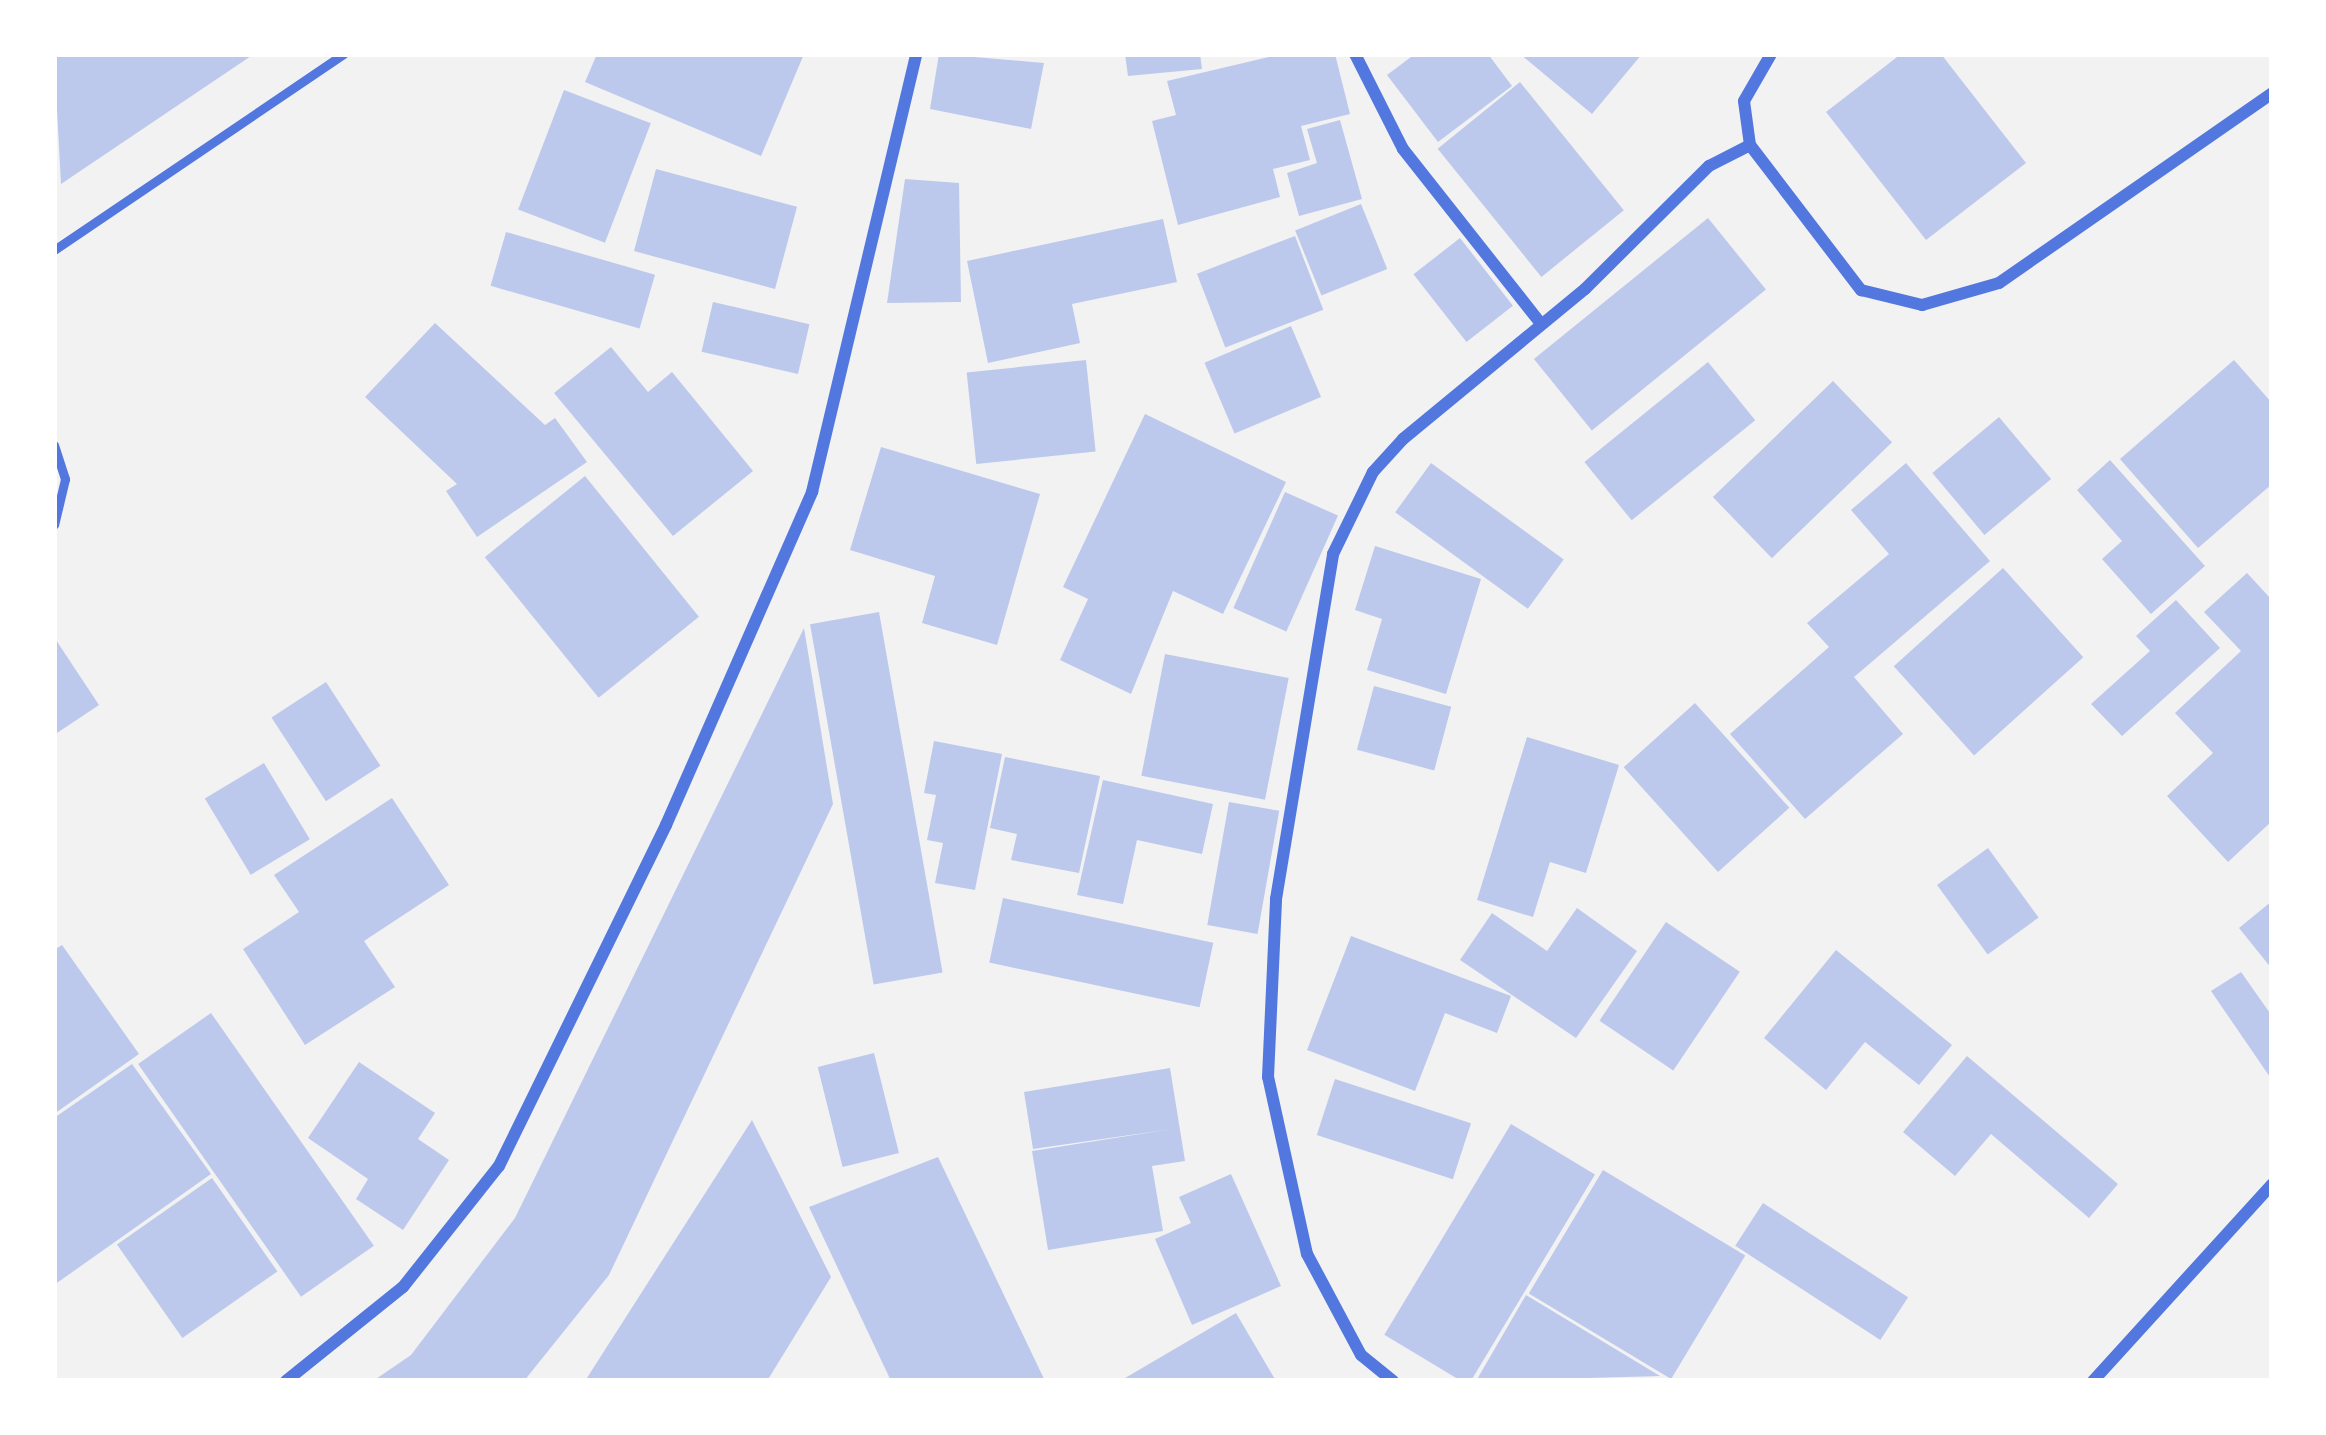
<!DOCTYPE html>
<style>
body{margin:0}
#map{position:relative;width:2326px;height:1435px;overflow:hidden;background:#f2f2f2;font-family:"Fira Sans",sans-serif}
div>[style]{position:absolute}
.building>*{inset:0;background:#bdc9ec;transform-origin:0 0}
.service>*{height:9px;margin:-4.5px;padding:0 4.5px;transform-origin:4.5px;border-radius:4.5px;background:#5277de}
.minor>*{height:12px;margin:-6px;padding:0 6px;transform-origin:6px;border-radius:6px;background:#5277de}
span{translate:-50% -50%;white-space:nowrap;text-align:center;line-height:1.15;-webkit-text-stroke:12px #fff;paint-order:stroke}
.frame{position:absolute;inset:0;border:57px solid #fff;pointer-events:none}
</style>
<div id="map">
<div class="building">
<i style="clip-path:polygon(54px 54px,254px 54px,61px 184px)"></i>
<i style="clip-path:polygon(597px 54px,804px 54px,761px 156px,585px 82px)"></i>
<i style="clip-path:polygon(939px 54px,1044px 63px,1031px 129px,930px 109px)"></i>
<i style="clip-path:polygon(1125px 54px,1200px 54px,1202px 69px,1128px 76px)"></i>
<i style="clip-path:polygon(1281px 54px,1335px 54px,1350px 114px,1301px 126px,1310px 160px,1273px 169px,1280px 197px,1178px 225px,1152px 121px,1176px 115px,1167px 81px)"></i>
<i style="clip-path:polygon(1415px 54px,1488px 54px,1512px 86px,1438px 142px,1387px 75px)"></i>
<i style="clip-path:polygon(1520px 54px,1642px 54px,1592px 114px)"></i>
<i style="clip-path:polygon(1901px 54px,1941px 54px,2026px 163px,1926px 240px,1826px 112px)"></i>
<i style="left:1520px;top:82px;width:165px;height:106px;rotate:51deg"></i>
<i style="left:564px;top:90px;width:93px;height:128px;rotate:21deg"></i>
<i style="clip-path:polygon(1340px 120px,1362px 199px,1299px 216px,1287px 173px,1317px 163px,1307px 129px)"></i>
<i style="left:656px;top:169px;width:146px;height:85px;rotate:15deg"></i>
<i style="clip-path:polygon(905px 179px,959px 183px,961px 302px,887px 303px)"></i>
<i style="left:1361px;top:204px;width:70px;height:71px;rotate:68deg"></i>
<i style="left:1708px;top:218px;width:92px;height:224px;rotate:51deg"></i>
<i style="clip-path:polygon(1163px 219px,1177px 282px,1072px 304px,1080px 343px,988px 363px,967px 261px)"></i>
<i style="left:506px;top:232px;width:155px;height:56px;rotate:16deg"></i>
<i style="left:1295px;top:236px;width:79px;height:105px;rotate:69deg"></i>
<i style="left:1460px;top:238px;width:86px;height:59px;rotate:52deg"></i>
<i style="left:713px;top:302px;width:99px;height:51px;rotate:13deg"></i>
<i style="clip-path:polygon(435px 323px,545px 425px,555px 418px,587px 462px,477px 537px,446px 491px,457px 484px,365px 397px)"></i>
<i style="left:1291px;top:326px;width:77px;height:94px;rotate:67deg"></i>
<i style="clip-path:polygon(611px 347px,648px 392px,672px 372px,753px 471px,673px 536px,554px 393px)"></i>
<i style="left:1086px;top:360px;width:92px;height:120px;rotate:84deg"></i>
<i style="clip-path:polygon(2234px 360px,2272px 403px,2272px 484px,2198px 548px,2120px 459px)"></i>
<i style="left:1708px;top:362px;width:75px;height:159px;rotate:51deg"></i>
<i style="left:1833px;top:381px;width:85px;height:167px;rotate:46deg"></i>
<i style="clip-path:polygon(1145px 414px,1286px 482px,1223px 614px,1173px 591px,1131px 694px,1060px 660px,1088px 599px,1063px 587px)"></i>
<i style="left:1999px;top:417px;width:81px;height:87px;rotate:50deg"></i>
<i style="clip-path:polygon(881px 447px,1040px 494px,997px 645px,922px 623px,935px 576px,850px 550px)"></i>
<i style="clip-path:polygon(2110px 460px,2205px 566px,2151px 614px,2102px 559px,2122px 541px,2077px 490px)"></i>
<i style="left:1431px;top:463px;width:164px;height:61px;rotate:36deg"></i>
<i style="clip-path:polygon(1906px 463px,1990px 561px,1854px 677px,1903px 734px,1805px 819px,1730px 734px,1829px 647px,1807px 623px,1889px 554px,1851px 510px)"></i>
<i style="left:585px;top:476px;width:181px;height:129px;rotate:51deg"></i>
<i style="left:1285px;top:492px;width:58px;height:127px;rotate:24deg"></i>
<i style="clip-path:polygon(1375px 546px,1481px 579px,1446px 694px,1367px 670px,1382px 619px,1355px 610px)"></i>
<i style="left:2003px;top:568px;width:120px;height:147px;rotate:48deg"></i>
<i style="clip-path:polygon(2247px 573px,2272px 600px,2272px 821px,2228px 862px,2167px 796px,2213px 753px,2175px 713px,2241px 651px,2204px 612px)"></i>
<i style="clip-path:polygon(2176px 600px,2220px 648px,2122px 736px,2091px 704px,2150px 651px,2136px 636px)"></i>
<i style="left:879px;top:612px;width:366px;height:70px;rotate:80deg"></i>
<i style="clip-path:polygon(804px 628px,833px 804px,609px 1275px,524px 1381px,373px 1381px,411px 1355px,515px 1218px)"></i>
<i style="clip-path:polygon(54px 637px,99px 705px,54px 735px)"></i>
<i style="left:1165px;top:654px;width:126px;height:124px;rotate:11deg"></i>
<i style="left:326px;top:682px;width:100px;height:65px;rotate:57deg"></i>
<i style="left:1374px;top:686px;width:80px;height:66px;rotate:15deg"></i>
<i style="left:1695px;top:703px;width:141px;height:96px;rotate:48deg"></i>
<i style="clip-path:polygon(1527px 737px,1619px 765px,1586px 873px,1550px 862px,1533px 917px,1477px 900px)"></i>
<i style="clip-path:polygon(934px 741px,1002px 754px,975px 890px,935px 883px,943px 843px,927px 840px,936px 795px,924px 793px)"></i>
<i style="clip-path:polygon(1005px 757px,1100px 776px,1079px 873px,1011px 860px,1017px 834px,990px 828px)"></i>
<i style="left:264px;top:763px;width:89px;height:69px;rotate:59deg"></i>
<i style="clip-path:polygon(1103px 780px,1213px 804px,1202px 854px,1137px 840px,1123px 904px,1077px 895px)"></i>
<i style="clip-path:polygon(392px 798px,449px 885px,364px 941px,395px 987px,305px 1045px,243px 949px,299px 912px,274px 875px)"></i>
<i style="left:1229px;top:802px;width:51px;height:125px;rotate:10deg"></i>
<i style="left:1988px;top:848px;width:86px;height:63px;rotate:54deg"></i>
<i style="left:1003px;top:898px;width:215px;height:66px;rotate:12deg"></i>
<i style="clip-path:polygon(2272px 901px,2272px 969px,2239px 928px)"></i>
<i style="clip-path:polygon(1577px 908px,1637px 951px,1576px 1038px,1460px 960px,1492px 913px,1547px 951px)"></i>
<i style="left:1666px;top:922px;width:89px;height:119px;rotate:34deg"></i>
<i style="clip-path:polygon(1351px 936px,1511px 996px,1497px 1033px,1445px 1013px,1415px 1091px,1307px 1050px)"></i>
<i style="clip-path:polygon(62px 945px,139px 1054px,54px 1114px,54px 950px)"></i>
<i style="clip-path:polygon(1836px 950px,1952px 1045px,1919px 1085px,1865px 1042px,1826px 1090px,1764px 1038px)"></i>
<i style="clip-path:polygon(2241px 972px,2272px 1016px,2272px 1080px,2211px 991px)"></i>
<i style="left:211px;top:1013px;width:284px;height:89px;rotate:55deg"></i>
<i style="left:874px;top:1053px;width:103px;height:58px;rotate:76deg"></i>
<i style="clip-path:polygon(1967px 1056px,2118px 1184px,2089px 1218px,1991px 1134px,1955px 1176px,1903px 1132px)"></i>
<i style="clip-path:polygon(359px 1062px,435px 1113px,418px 1139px,449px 1160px,403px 1230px,356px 1199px,368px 1179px,308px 1138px)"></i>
<i style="clip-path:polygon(132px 1064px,211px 1174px,54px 1285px,54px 1118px)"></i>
<i style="clip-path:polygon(1170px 1068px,1185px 1161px,1152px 1166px,1163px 1231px,1048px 1250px,1032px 1151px,1172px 1129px,1033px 1149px,1024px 1092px)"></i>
<i style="left:1335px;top:1079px;width:143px;height:59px;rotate:18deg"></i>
<i style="clip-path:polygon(752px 1120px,831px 1277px,767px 1381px,585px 1381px)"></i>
<i style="left:1511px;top:1124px;width:98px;height:246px;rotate:31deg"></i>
<i style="clip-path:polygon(938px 1157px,1045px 1381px,891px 1381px,809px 1207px)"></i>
<i style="left:1603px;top:1170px;width:166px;height:144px;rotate:31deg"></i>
<i style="clip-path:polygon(1231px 1174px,1281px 1286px,1192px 1325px,1155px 1239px,1191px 1223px,1179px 1197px)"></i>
<i style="left:212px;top:1178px;width:114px;height:116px;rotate:55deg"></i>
<i style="left:1763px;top:1203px;width:173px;height:51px;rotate:33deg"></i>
<i style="clip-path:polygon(1526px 1295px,1660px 1376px,1476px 1381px)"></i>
<i style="clip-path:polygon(1236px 1313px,1276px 1381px,1120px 1381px)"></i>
</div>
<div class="service">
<i style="left:54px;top:250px;width:349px;rotate:-34.1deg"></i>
<i style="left:54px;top:445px;width:36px;rotate:72deg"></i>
<i style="left:65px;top:479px;width:47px;rotate:103.4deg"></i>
</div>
<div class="minor">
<i style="left:1355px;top:54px;width:106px;rotate:63.2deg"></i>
<i style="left:1403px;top:149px;width:219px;rotate:51.7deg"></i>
<i style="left:1750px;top:145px;width:183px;rotate:52.6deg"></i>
<i style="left:1861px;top:290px;width:63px;rotate:13.8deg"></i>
<i style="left:1922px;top:305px;width:80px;rotate:-15.9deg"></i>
<i style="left:1999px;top:283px;width:333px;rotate:-34.8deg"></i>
<i style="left:286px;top:1381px;width:150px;rotate:-38.8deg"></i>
<i style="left:403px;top:1287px;width:154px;rotate:-51.6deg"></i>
<i style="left:499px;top:1166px;width:380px;rotate:-63.9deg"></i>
<i style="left:666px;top:825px;width:364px;rotate:-66.3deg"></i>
<i style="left:812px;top:492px;width:450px;rotate:-76.6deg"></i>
<i style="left:1393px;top:1381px;width:41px;rotate:-140.9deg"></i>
<i style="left:1361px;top:1355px;width:115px;rotate:-118.1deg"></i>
<i style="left:1307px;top:1254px;width:181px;rotate:-102.4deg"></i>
<i style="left:1268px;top:1077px;width:178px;rotate:-87.4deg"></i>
<i style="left:1276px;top:899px;width:350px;rotate:-80.6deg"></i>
<i style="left:1333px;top:554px;width:91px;rotate:-64deg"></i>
<i style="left:1373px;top:472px;width:45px;rotate:-47.7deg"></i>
<i style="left:1403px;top:439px;width:236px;rotate:-39.5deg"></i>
<i style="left:1585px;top:289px;width:175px;rotate:-44.8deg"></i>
<i style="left:1709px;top:166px;width:46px;rotate:-27.1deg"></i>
<i style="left:1750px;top:145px;width:44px;rotate:-97.8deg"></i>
<i style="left:1744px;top:101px;width:54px;rotate:-60.1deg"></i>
<i style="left:2093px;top:1381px;width:266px;rotate:-47.7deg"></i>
</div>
<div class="frame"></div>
</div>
